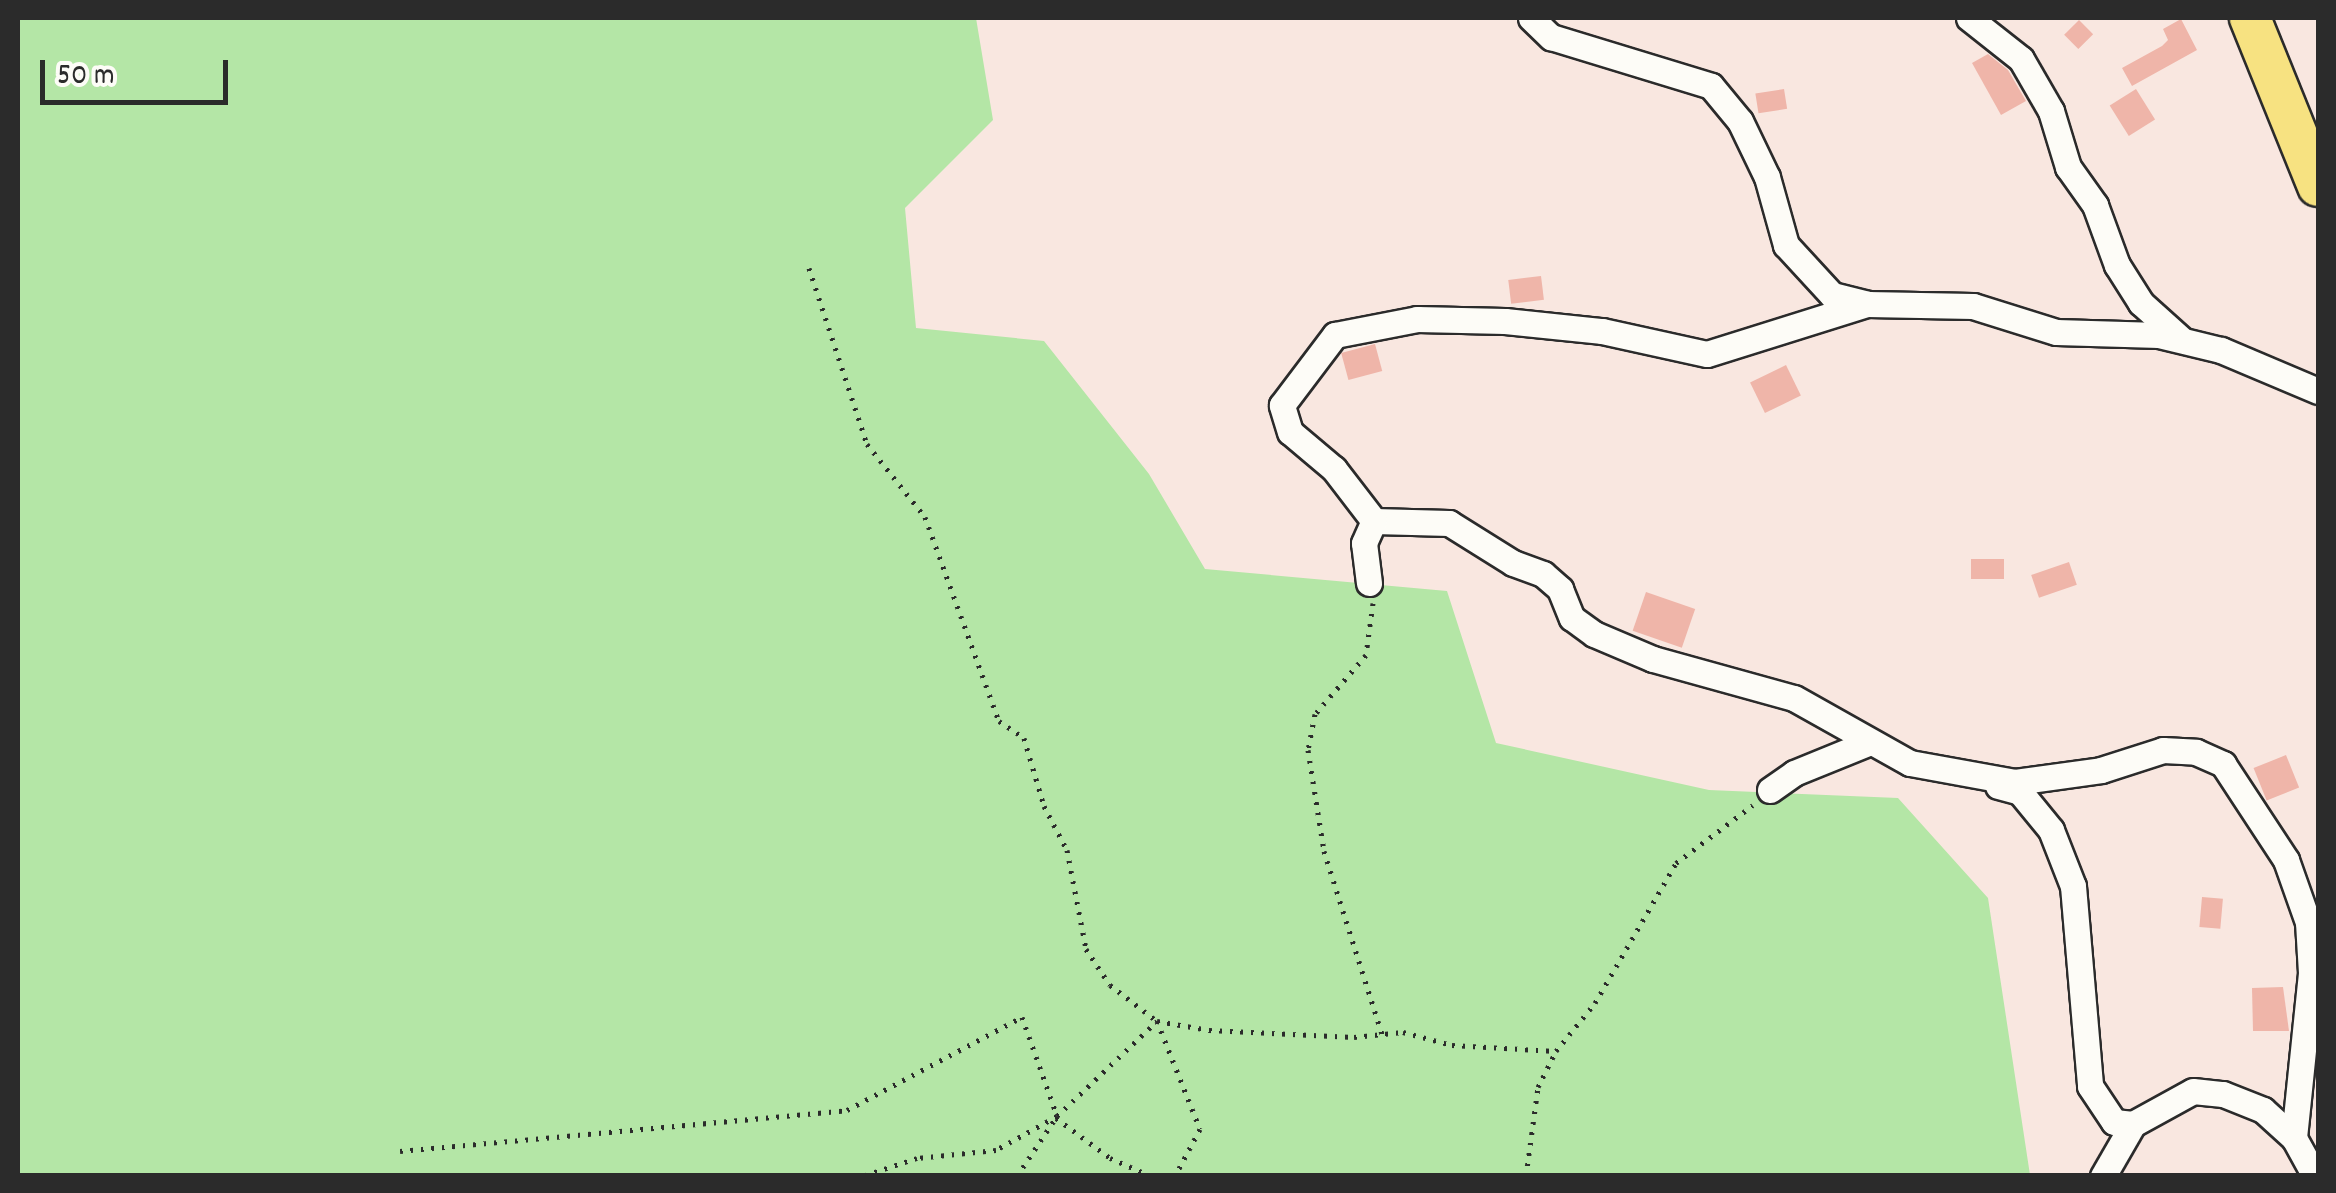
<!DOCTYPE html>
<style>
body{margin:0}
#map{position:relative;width:2336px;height:1193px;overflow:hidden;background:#f9e7e0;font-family:Dekko,sans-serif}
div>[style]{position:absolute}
.green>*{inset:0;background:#b4e6a6}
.building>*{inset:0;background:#efb5a9;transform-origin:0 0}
.path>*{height:5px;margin-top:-2.5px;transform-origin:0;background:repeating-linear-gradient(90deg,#2b2b2b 0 2.5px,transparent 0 10.5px)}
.roads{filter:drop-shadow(2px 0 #2b2b2b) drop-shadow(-2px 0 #2b2b2b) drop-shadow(0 2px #2b2b2b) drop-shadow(0 -2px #2b2b2b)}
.minor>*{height:25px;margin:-12.5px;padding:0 12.5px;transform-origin:12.5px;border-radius:12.5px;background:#fdfcf7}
.primary>*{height:40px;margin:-20px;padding:0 20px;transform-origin:20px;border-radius:20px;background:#f7e281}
span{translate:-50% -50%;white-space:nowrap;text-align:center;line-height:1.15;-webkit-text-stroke:8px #fdfcf7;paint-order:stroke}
.frame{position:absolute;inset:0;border:20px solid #2b2b2b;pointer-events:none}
.scale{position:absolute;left:40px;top:60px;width:188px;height:45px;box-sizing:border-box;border:5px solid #2b2b2b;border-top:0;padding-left:12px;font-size:30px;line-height:35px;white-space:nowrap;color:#2b2b2b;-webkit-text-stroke:8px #fdfcf7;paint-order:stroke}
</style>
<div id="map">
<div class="green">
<i style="clip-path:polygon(18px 18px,976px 18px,993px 120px,905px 208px,916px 328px,1044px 341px,1149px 474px,1205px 569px,1447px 591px,1496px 743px,1709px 790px,1898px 798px,1988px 898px,2030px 1175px,18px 1175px)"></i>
</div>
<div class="building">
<i style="clip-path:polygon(2181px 19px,2197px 50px,2132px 86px,2122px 68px,2162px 46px,2168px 40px,2163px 29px)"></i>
<i style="left:2079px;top:20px;width:20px;height:21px;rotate:45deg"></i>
<i style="clip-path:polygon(1988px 54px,2008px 70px,2026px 101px,2001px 115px,1972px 63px)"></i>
<i style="left:1784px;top:89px;width:20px;height:29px;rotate:81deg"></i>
<i style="left:2136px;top:89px;width:36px;height:31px;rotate:58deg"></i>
<i style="left:1541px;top:276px;width:24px;height:33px;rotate:83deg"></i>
<i style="left:1375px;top:344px;width:28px;height:35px;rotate:75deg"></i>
<i style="left:1786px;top:365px;width:34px;height:40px;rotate:64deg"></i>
<i style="left:2004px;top:559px;width:20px;height:33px;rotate:90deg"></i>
<i style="left:2069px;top:562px;width:24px;height:40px;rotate:71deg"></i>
<i style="left:1646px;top:592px;width:52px;height:41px;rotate:19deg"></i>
<i style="left:2286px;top:755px;width:35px;height:35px;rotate:68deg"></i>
<i style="left:2202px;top:897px;width:21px;height:30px;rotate:5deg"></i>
<i style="clip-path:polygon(2283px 987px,2289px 1031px,2253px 1031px,2252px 988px)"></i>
</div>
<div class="path">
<i style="left:809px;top:268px;width:185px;rotate:71.8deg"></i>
<i style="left:867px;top:444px;width:93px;rotate:51.5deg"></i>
<i style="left:925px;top:517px;width:217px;rotate:70.1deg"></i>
<i style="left:999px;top:721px;width:30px;rotate:34deg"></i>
<i style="left:1024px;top:738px;width:71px;rotate:73.6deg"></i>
<i style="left:1044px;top:806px;width:50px;rotate:62.4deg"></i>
<i style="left:1067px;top:850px;width:101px;rotate:79.1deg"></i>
<i style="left:1086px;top:949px;width:43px;rotate:56.3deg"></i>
<i style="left:1110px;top:985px;width:59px;rotate:37.5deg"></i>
<i style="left:1157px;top:1021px;width:53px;rotate:9.8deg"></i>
<i style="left:1209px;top:1030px;width:145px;rotate:2.8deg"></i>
<i style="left:1354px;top:1037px;width:49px;rotate:-5.8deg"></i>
<i style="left:1403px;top:1032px;width:51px;rotate:14.9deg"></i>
<i style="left:1452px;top:1045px;width:104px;rotate:3.3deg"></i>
<i style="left:1373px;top:603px;width:52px;rotate:97.7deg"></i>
<i style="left:1366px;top:655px;width:78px;rotate:130.8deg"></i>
<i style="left:1315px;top:714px;width:37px;rotate:101deg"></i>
<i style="left:1308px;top:750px;width:102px;rotate:81deg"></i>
<i style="left:1324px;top:851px;width:192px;rotate:72.4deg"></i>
<i style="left:1056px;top:1118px;width:67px;rotate:36.5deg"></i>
<i style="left:1110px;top:1158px;width:45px;rotate:23.7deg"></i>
<i style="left:400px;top:1151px;width:449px;rotate:-5.2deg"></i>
<i style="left:847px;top:1110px;width:198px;rotate:-28deg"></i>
<i style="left:1022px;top:1017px;width:105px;rotate:70.5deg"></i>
<i style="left:1057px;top:1116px;width:70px;rotate:150.9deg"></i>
<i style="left:996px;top:1150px;width:79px;rotate:174.2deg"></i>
<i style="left:917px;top:1158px;width:57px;rotate:161.6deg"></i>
<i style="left:1017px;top:1176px;width:72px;rotate:-56.3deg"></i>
<i style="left:1057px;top:1116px;width:138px;rotate:-43.5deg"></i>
<i style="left:1157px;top:1021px;width:116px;rotate:68.3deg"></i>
<i style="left:1200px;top:1129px;width:53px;rotate:118deg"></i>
<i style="left:1526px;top:1176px;width:90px;rotate:-82.3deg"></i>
<i style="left:1538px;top:1087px;width:40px;rotate:-63.4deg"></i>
<i style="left:1556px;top:1051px;width:62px;rotate:-50.9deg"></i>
<i style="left:1595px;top:1003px;width:162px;rotate:-59.9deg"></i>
<i style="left:1676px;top:863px;width:96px;rotate:-37deg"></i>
</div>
<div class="roads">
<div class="minor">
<i style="left:1531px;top:18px;width:28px;rotate:44deg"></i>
<i style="left:1551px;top:37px;width:167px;rotate:17deg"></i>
<i style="left:1711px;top:86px;width:45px;rotate:50.4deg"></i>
<i style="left:1740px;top:121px;width:62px;rotate:64.3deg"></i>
<i style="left:1767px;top:177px;width:71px;rotate:74.4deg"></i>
<i style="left:1786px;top:245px;width:68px;rotate:47.4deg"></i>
<i style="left:1832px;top:295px;width:36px;rotate:14deg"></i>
<i style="left:1867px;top:304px;width:106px;rotate:1.1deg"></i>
<i style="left:1973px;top:306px;width:87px;rotate:17.4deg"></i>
<i style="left:2056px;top:332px;width:103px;rotate:1.7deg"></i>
<i style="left:2159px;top:335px;width:64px;rotate:13.6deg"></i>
<i style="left:2221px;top:350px;width:105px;rotate:22.9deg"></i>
<i style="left:1969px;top:18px;width:66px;rotate:38.3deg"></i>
<i style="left:2021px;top:59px;width:60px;rotate:60deg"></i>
<i style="left:2051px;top:111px;width:59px;rotate:73.1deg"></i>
<i style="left:2068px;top:167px;width:47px;rotate:54.6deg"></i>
<i style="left:2095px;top:205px;width:64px;rotate:69.9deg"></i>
<i style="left:2117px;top:265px;width:45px;rotate:57.7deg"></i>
<i style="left:2141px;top:303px;width:52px;rotate:41.9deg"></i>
<i style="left:1374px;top:521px;width:75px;rotate:1.5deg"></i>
<i style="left:1449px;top:523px;width:75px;rotate:32deg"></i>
<i style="left:1513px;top:563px;width:32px;rotate:20deg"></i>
<i style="left:1543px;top:574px;width:23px;rotate:41deg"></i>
<i style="left:1560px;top:589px;width:31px;rotate:68deg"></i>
<i style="left:1572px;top:618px;width:27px;rotate:36deg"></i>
<i style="left:1594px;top:634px;width:64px;rotate:23deg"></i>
<i style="left:1653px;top:659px;width:146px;rotate:15.5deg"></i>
<i style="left:1794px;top:698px;width:133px;rotate:29.3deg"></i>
<i style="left:1910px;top:763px;width:107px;rotate:10.3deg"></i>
<i style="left:2015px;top:782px;width:87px;rotate:-7.9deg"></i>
<i style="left:2101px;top:770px;width:65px;rotate:-17.9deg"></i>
<i style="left:2163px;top:750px;width:33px;rotate:3deg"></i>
<i style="left:2196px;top:752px;width:30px;rotate:24deg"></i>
<i style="left:2223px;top:764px;width:115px;rotate:56.7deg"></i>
<i style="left:2286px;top:860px;width:66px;rotate:70.5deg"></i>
<i style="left:2308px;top:922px;width:51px;rotate:86.6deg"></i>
<i style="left:2311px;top:973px;width:166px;rotate:95.9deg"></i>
<i style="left:2294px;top:1138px;width:43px;rotate:61.1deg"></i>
<i style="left:1374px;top:521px;width:66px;rotate:-127.6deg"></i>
<i style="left:1334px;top:469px;width:57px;rotate:-139.9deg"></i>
<i style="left:1290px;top:432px;width:28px;rotate:-107deg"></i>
<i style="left:1282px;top:405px;width:88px;rotate:-52.9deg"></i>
<i style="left:1335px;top:335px;width:84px;rotate:-11deg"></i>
<i style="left:1417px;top:319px;width:88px;rotate:1.3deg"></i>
<i style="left:1505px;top:321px;width:98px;rotate:5.9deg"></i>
<i style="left:1602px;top:331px;width:107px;rotate:12.4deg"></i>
<i style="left:1707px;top:354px;width:168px;rotate:-17.4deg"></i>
<i style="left:1369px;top:583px;width:40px;rotate:-97.1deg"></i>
<i style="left:1364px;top:543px;width:24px;rotate:-66deg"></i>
<i style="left:1998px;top:786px;width:23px;rotate:15deg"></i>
<i style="left:2020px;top:792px;width:49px;rotate:50.8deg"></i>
<i style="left:2051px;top:830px;width:60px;rotate:68.6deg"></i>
<i style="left:2073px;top:886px;width:201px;rotate:85.1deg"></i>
<i style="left:2090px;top:1086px;width:43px;rotate:56.3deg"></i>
<i style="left:2114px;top:1122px;width:19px;rotate:6deg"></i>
<i style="left:2133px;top:1124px;width:68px;rotate:-28.8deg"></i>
<i style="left:2193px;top:1091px;width:30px;rotate:6deg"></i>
<i style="left:2223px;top:1094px;width:43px;rotate:21.8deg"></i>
<i style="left:2263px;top:1110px;width:42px;rotate:42.1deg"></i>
<i style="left:1770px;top:790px;width:29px;rotate:-35deg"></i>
<i style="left:1794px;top:773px;width:80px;rotate:-22.1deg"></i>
<i style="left:2103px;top:1176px;width:60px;rotate:-60deg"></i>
</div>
<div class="primary">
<i style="left:2250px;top:18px;width:181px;rotate:68deg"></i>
</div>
</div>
<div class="frame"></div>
<div class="scale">50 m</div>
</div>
